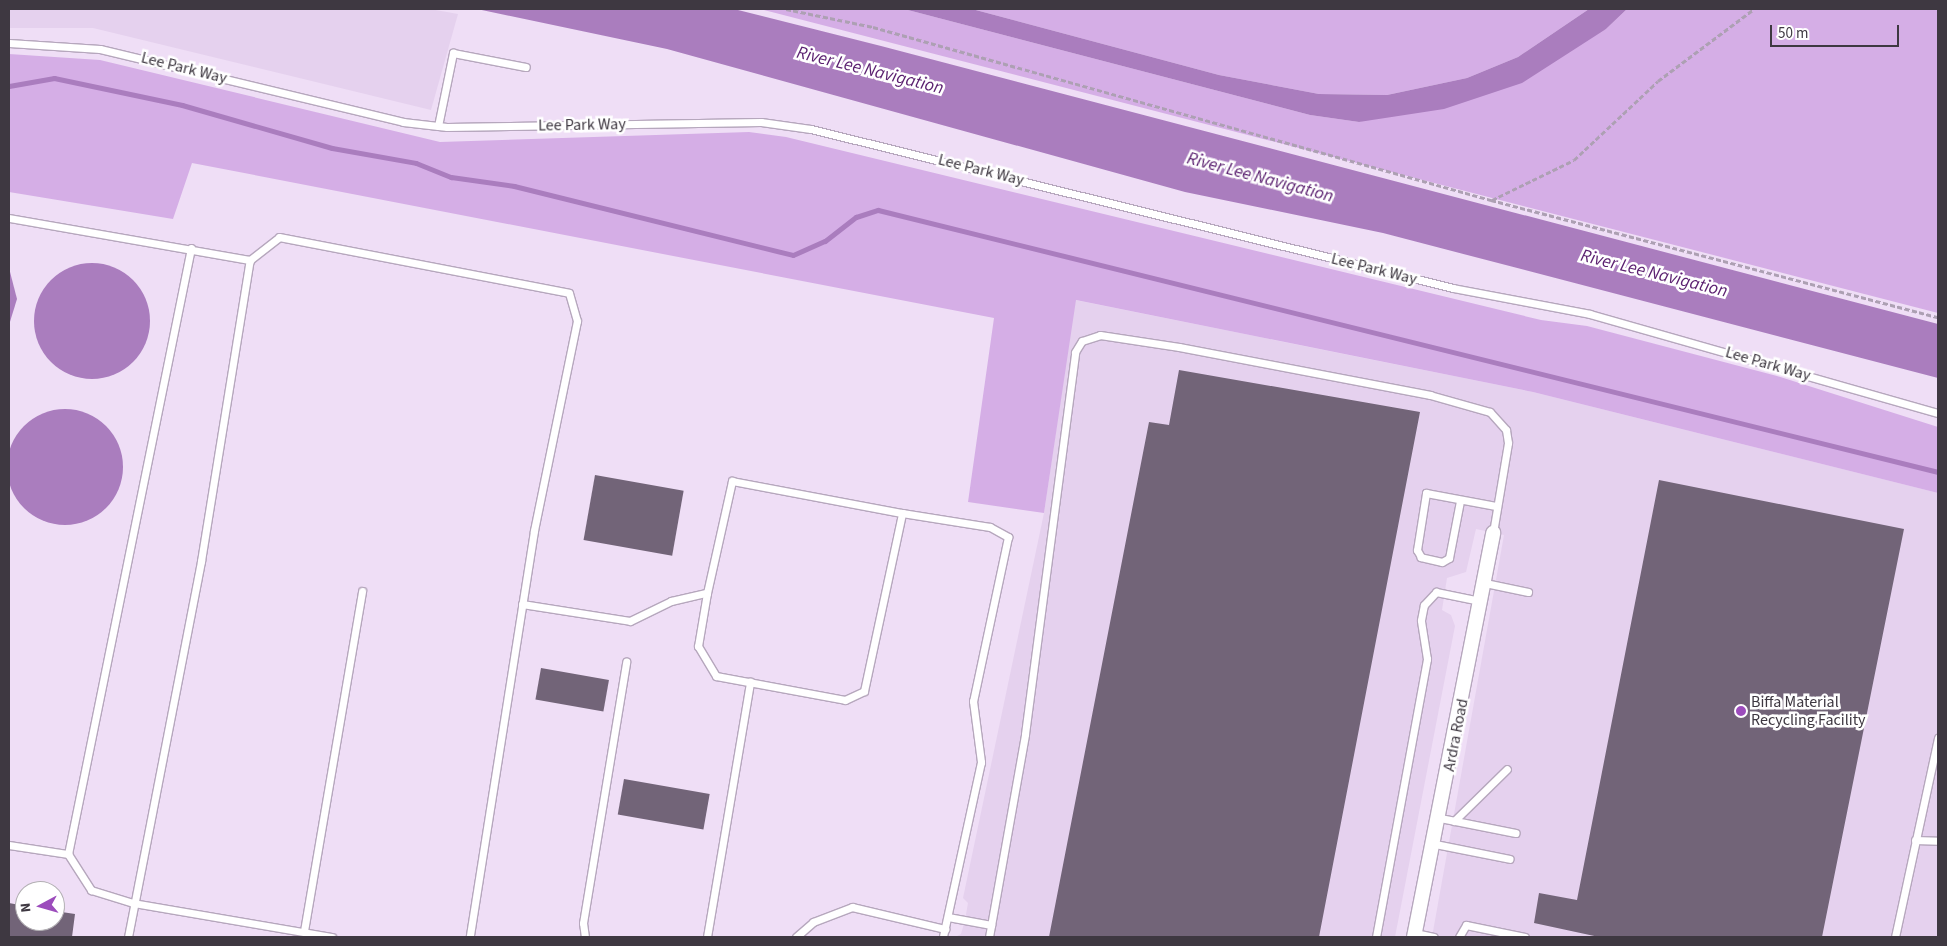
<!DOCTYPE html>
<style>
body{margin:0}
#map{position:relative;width:1947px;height:946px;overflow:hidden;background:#efdef6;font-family:"Source Sans 3",sans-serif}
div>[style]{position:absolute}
.built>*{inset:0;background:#e5d1ee}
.green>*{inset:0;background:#d5aee6}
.water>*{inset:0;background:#aa7dbe}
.round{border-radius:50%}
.stream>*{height:5px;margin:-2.5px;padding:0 2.5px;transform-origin:2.5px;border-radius:2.5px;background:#aa7dbe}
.building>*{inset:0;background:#726478;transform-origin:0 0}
.path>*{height:3px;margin-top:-1.5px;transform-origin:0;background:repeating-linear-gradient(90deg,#ada0b3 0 5px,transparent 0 7.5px)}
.roads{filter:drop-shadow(1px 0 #b6a7bd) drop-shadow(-1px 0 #b6a7bd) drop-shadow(0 1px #b6a7bd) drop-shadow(0 -1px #b6a7bd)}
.service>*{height:7px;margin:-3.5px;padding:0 3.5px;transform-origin:3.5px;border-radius:3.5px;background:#fff}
.minor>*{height:14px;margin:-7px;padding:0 7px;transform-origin:7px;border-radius:7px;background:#fff}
.dots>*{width:14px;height:14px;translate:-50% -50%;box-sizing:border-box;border:2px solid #fff;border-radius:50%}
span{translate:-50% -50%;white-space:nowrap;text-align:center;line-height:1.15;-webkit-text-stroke:5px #fff;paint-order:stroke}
.street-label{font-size:16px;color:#3e3841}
.poi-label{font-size:16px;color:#3e3841}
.left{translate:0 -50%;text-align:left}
.water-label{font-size:18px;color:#5c2271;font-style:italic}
.frame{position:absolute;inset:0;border:10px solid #3e3841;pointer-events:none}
.north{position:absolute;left:15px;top:881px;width:50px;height:50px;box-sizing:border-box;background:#fff;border:1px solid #b2afb3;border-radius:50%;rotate:264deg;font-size:14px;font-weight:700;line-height:20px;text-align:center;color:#3e3841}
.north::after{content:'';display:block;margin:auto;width:18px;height:22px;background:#9c4cbc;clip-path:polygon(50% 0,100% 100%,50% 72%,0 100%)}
.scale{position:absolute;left:1770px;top:25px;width:129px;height:22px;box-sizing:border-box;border:2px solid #3e3841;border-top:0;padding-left:6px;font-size:15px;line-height:18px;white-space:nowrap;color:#3e3841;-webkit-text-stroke:4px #fff;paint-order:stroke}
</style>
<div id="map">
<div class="built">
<i style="clip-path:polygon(9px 9px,430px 9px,458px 14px,431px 110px,93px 28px,9px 28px)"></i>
<i style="clip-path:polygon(1075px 300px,1533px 392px,1938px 493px,1938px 937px,1432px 937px,1504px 535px,1476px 529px,1466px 572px,1447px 578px,1442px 610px,1451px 615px,1455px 626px,1395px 937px,955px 937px,961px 934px,965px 920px,968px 903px,963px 898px,1044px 513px)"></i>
</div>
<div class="green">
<i style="clip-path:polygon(760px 9px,904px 9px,1310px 115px,1359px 122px,1606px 29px,1627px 9px,1938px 9px,1938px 313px)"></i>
<i style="clip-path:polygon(972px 9px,1589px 9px,1518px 57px,1467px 78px,1387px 95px,1319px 94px,1219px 75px)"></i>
<i style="clip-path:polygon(9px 54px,100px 60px,440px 142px,749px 132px,786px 137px,1541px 320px,1587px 326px,1777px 376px,1938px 427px,1938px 493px,1533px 392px,1076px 300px,1044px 513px,968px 502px,994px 318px,192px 163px,173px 219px,9px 192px)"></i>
</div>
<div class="water">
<i style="clip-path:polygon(477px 9px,734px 9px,881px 46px,1938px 324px,1938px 378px,1383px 233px,1185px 192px,667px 49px)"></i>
<i style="clip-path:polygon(904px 9px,972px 9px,1219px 75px,1319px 94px,1387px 95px,1467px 78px,1518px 57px,1589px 9px,1627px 9px,1606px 29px,1522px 83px,1444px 109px,1359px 122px,1310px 115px)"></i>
<i class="round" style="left:34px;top:263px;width:116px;height:116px"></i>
<i style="clip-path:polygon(9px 268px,17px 299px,9px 325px)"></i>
<i class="round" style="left:7px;top:409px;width:116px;height:116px"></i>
</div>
<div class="stream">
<i style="left:9px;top:86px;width:46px;rotate:-10.1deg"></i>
<i style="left:54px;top:78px;width:131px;rotate:11.9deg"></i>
<i style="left:182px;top:105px;width:156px;rotate:16deg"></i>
<i style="left:332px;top:148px;width:85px;rotate:10.1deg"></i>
<i style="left:416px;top:163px;width:38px;rotate:22deg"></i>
<i style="left:451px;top:177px;width:64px;rotate:8.1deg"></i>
<i style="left:514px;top:186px;width:287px;rotate:13.9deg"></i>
<i style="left:793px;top:255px;width:35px;rotate:-24deg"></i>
<i style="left:825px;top:241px;width:39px;rotate:-38deg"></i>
<i style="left:856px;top:217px;width:23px;rotate:-18deg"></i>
<i style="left:878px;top:210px;width:1092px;rotate:13.88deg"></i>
</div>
<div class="building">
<i style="clip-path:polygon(1179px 370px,1420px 412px,1319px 937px,1049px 937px,1149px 422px,1169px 425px)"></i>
<i style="left:595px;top:475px;width:90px;height:66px;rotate:10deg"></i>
<i style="clip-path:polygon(1659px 480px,1904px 529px,1822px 937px,1599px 937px,1534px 923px,1539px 893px,1577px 900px)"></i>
<i style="left:541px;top:668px;width:69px;height:32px;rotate:10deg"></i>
<i style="left:624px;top:779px;width:87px;height:36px;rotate:10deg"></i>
<i style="clip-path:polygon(9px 903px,25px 906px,25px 921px,55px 921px,55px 911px,75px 914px,72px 937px,9px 937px)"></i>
</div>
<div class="path">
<i style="left:786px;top:9px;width:89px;rotate:11.7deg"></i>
<i style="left:873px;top:27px;width:642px;rotate:15.64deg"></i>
<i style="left:1491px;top:200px;width:462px;rotate:14.7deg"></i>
<i style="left:1492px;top:200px;width:91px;rotate:-26deg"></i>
<i style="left:1574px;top:160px;width:115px;rotate:-43.2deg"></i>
<i style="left:1658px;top:81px;width:120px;rotate:-36.9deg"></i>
</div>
<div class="roads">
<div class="service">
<i style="left:9px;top:43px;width:91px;rotate:3.8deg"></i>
<i style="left:100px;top:49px;width:312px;rotate:13.5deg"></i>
<i style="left:403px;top:122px;width:44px;rotate:6.5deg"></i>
<i style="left:447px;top:127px;width:314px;rotate:-0.9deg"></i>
<i style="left:761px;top:122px;width:50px;rotate:8deg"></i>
<i style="left:811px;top:129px;width:661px;rotate:13.91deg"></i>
<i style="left:1453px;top:288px;width:139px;rotate:10.7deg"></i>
<i style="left:1590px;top:314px;width:362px;rotate:15.9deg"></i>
<i style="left:438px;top:126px;width:75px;rotate:-78.4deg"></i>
<i style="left:453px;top:53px;width:74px;rotate:10.9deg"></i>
<i style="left:9px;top:218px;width:245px;rotate:9.9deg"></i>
<i style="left:191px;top:248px;width:618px;rotate:101.47deg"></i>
<i style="left:68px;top:854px;width:43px;rotate:57.4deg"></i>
<i style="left:91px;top:890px;width:44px;rotate:17.2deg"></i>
<i style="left:133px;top:903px;width:202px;rotate:9.7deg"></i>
<i style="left:1460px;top:501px;width:58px;rotate:100.9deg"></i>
<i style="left:1449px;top:558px;width:8px;rotate:150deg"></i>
<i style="left:1442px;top:562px;width:22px;rotate:-167deg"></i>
<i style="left:1421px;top:557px;width:8px;rotate:-120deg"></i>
<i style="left:1417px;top:550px;width:58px;rotate:-81deg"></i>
<i style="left:1426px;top:493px;width:71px;rotate:10.5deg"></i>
<i style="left:1485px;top:583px;width:44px;rotate:11.8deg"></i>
<i style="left:707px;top:593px;width:115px;rotate:-77.4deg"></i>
<i style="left:732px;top:481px;width:173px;rotate:10.7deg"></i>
<i style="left:522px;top:604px;width:109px;rotate:8.9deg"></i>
<i style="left:630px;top:621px;width:46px;rotate:-26deg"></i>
<i style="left:671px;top:601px;width:37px;rotate:-13deg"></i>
<i style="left:707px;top:593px;width:54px;rotate:99.6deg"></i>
<i style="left:698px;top:646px;width:35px;rotate:59deg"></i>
<i style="left:716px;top:676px;width:131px;rotate:10.5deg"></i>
<i style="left:845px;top:700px;width:21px;rotate:-25deg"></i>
<i style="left:864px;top:691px;width:182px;rotate:-77.9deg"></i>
<i style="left:902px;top:513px;width:89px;rotate:9deg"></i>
<i style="left:990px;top:527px;width:21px;rotate:29deg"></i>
<i style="left:1008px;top:537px;width:168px;rotate:102deg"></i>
<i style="left:973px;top:701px;width:62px;rotate:82.5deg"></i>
<i style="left:981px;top:762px;width:179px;rotate:102.3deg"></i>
<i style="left:1440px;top:818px;width:77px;rotate:11.2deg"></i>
<i style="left:1454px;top:821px;width:74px;rotate:-44.5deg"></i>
<i style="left:1915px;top:840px;width:23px;rotate:2deg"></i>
<i style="left:1435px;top:844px;width:76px;rotate:11.3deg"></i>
<i style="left:9px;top:845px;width:60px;rotate:8.7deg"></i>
<i style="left:948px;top:917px;width:44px;rotate:10.5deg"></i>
<i style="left:304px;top:931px;width:345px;rotate:-80.3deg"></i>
<i style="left:1415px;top:933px;width:19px;rotate:12deg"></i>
<i style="left:128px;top:937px;width:383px;rotate:-79deg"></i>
<i style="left:201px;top:561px;width:305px;rotate:-80.8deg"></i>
<i style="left:250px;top:260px;width:37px;rotate:-38deg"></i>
<i style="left:279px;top:237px;width:295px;rotate:10.9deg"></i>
<i style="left:569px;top:293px;width:29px;rotate:74deg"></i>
<i style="left:577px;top:321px;width:214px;rotate:101.6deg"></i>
<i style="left:534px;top:531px;width:411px;rotate:99deg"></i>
<i style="left:585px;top:937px;width:14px;rotate:-98deg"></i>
<i style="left:583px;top:923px;width:265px;rotate:-80.6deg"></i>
<i style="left:707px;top:937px;width:259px;rotate:-80.4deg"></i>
<i style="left:796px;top:937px;width:23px;rotate:-41deg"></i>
<i style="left:813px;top:922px;width:42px;rotate:-21deg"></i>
<i style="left:852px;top:907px;width:96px;rotate:13.3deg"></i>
<i style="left:989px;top:937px;width:206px;rotate:-79.9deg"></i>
<i style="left:1025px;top:734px;width:385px;rotate:-82.5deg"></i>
<i style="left:1075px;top:352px;width:13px;rotate:-58deg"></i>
<i style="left:1082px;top:341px;width:19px;rotate:-18deg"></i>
<i style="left:1100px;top:335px;width:80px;rotate:8.6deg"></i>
<i style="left:1179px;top:347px;width:256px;rotate:10.8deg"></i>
<i style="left:1430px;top:395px;width:62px;rotate:15.8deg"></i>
<i style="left:1490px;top:412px;width:24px;rotate:48deg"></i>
<i style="left:1506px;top:430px;width:13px;rotate:81deg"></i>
<i style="left:1508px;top:443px;width:91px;rotate:99.5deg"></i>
<i style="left:1376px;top:937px;width:283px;rotate:-79.6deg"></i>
<i style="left:1427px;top:659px;width:39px;rotate:-99deg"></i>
<i style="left:1421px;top:620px;width:15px;rotate:-79deg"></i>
<i style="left:1424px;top:605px;width:18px;rotate:-47deg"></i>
<i style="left:1436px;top:592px;width:45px;rotate:11.6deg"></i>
<i style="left:1459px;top:937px;width:14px;rotate:-60deg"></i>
<i style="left:1466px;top:925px;width:60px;rotate:11.5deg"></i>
<i style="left:1895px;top:937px;width:204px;rotate:-77.8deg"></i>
</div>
<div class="minor">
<i style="left:1414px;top:937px;width:412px;rotate:-78.9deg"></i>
</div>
</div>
<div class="dots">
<i style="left:1741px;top:711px;background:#9c4cbc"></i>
</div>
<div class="street-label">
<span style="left:184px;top:68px;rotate:14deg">Lee Park Way</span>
<span style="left:582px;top:125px;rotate:-1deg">Lee Park Way</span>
<span style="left:981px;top:170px;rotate:14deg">Lee Park Way</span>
<span style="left:1374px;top:269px;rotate:14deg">Lee Park Way</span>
<span style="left:1768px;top:364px;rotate:16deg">Lee Park Way</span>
<span style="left:1456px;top:735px;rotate:-79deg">Ardra Road</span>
</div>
<div class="poi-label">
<span class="left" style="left:1751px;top:711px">Biffa Material<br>Recycling Facility</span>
</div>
<div class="water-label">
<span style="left:870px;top:71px;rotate:14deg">River Lee Navigation</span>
<span style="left:1260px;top:178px;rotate:15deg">River Lee Navigation</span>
<span style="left:1654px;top:274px;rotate:14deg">River Lee Navigation</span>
</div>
<div class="frame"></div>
<div class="north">N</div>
<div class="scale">50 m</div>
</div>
